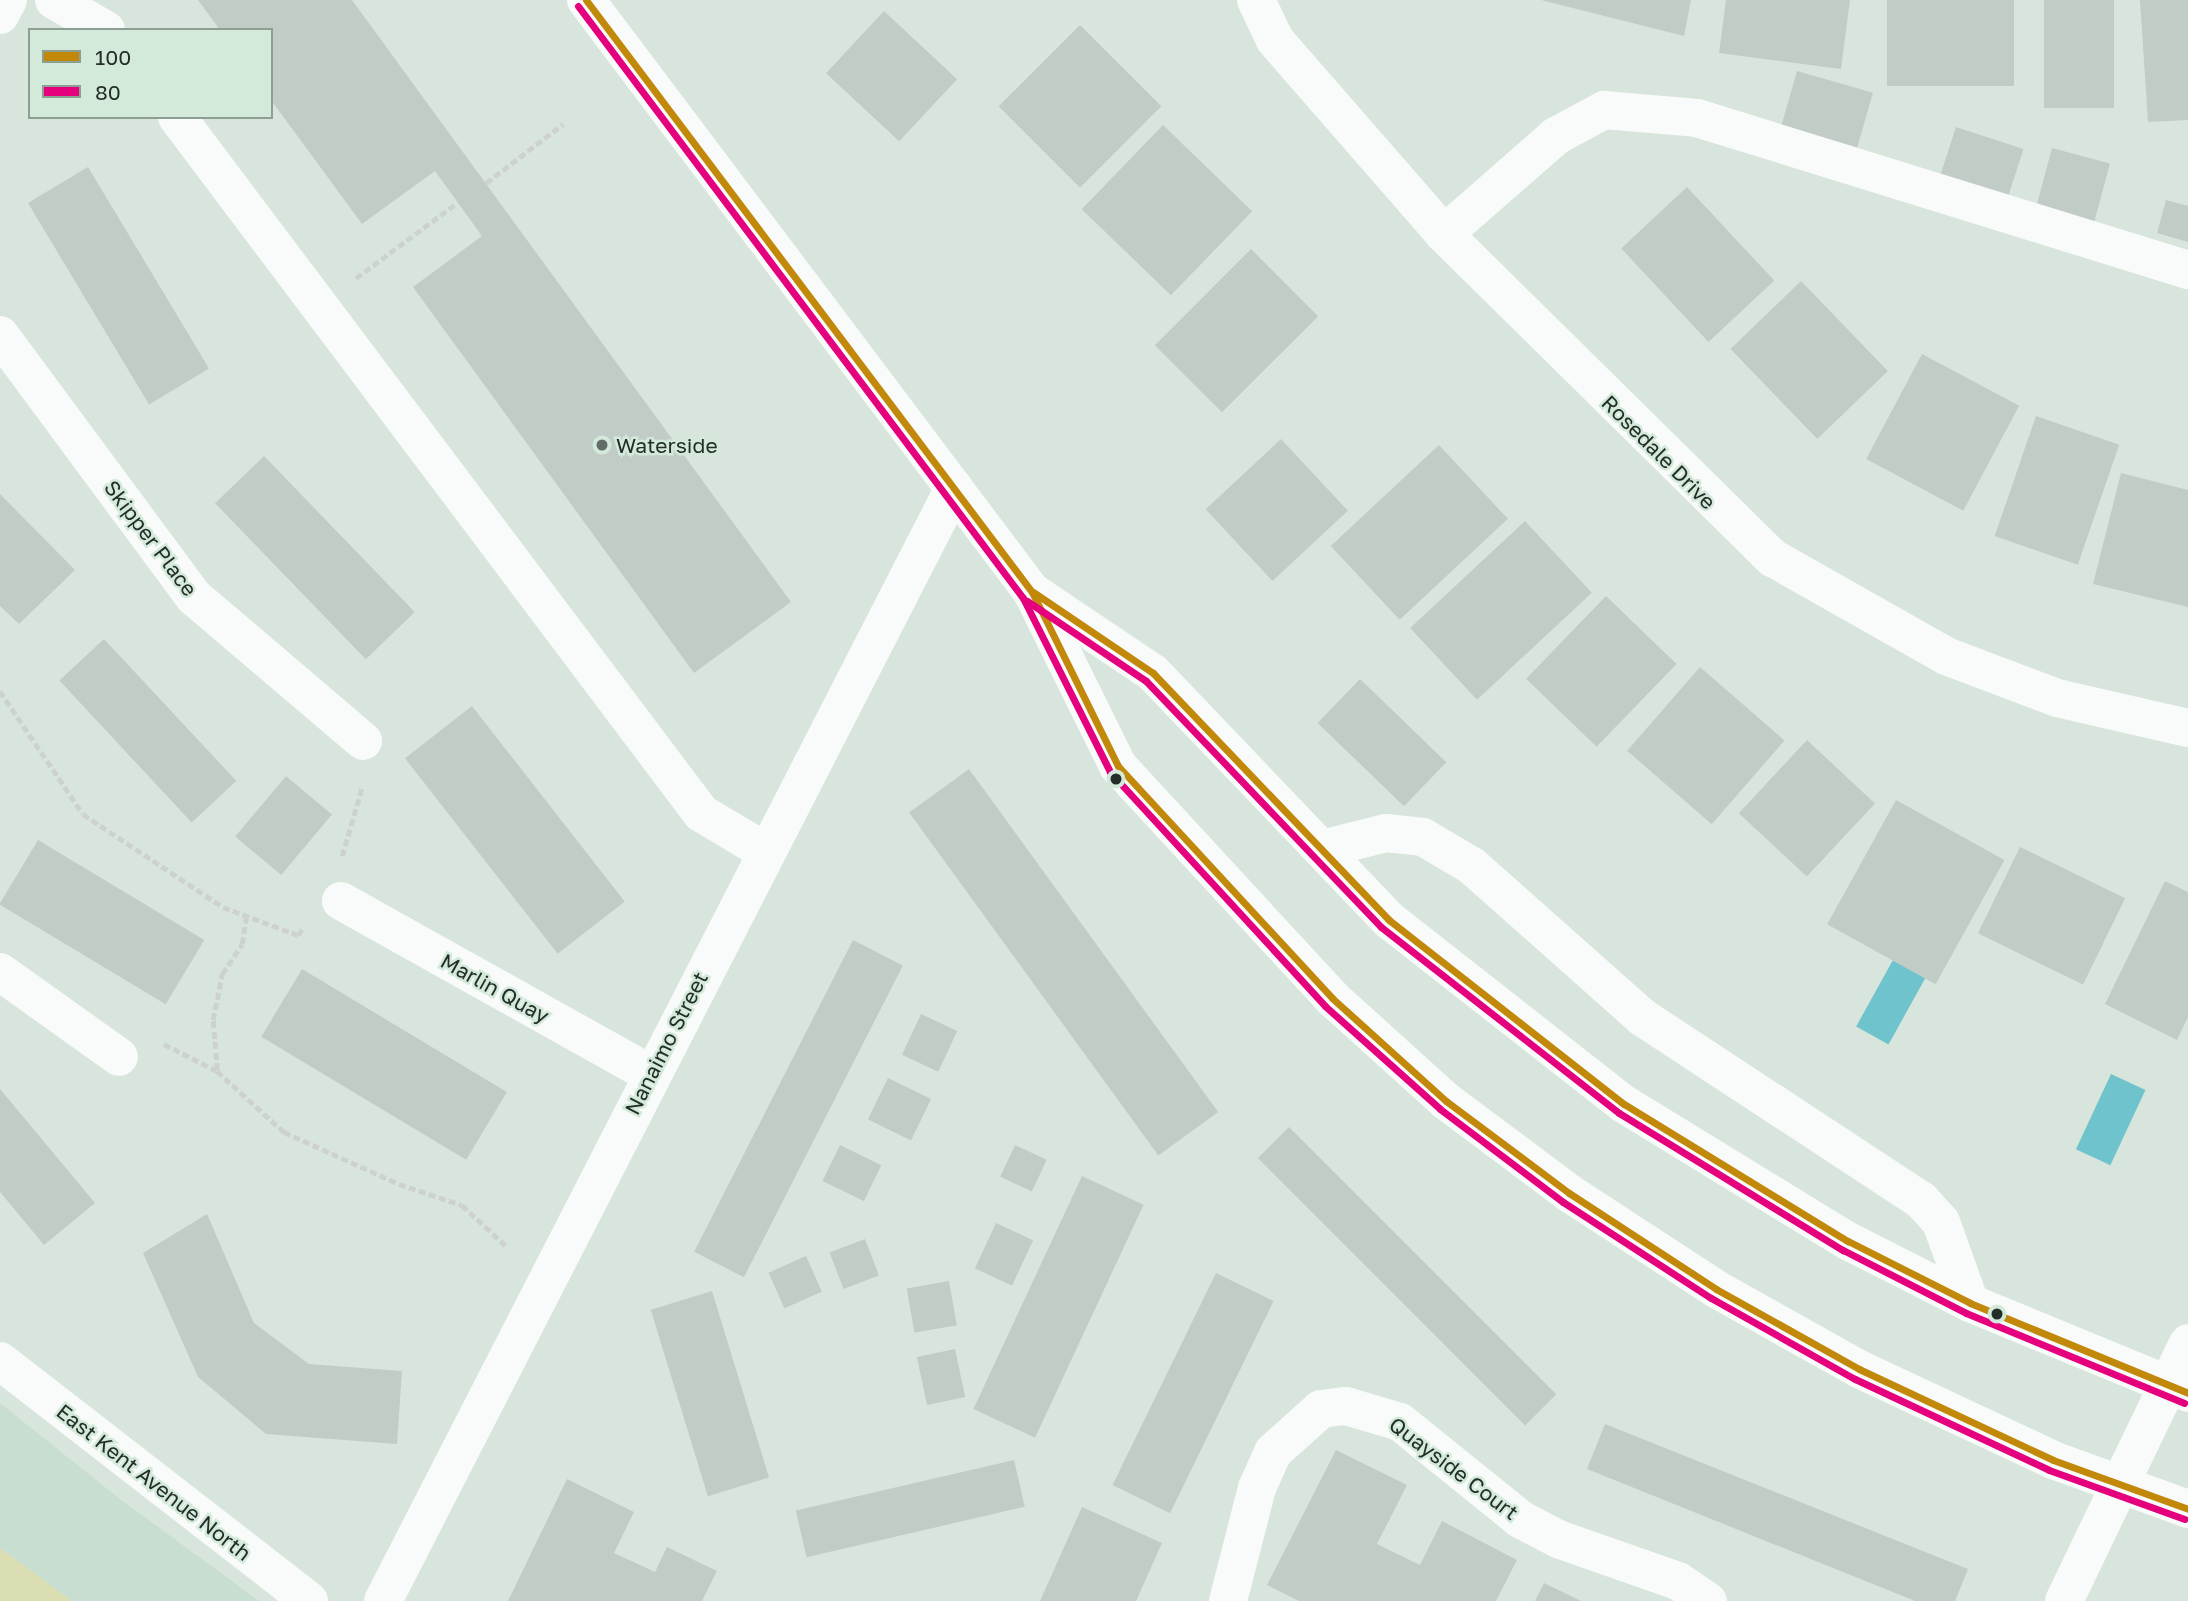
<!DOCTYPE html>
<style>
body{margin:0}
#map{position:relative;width:2188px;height:1601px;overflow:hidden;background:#d8e5dc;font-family:"Golos Text",sans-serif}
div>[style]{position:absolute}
.built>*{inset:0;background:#c8ded1}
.green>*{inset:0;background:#dadeb2}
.water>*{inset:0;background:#6fc3cd;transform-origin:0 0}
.building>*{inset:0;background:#c1ccc7;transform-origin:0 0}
.path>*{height:4.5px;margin-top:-2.25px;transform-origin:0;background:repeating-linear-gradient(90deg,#ced2cf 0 7px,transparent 0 10.5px)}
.minor>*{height:38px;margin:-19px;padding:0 19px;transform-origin:19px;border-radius:19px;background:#f9fbfa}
.major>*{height:38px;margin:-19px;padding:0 19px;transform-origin:19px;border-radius:19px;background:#f9fbfa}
.bus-1>*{height:7px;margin:-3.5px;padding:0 3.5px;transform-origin:3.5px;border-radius:3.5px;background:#c2880a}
.bus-2>*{height:7px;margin:-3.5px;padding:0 3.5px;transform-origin:3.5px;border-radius:3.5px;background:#e5007d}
.dots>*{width:19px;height:19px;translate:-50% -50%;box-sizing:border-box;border:4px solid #d3eadb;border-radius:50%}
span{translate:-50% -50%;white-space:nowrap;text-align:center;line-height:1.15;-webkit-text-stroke:5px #d3eadb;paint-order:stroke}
.poi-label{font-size:21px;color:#242d28}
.left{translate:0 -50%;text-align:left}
.street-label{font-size:21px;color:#242d28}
.legend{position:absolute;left:28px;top:28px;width:245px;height:91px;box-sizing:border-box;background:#d3eadb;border:2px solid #8d9e93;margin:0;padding:9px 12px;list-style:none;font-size:21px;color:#242d28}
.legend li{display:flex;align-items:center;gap:14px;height:35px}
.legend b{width:35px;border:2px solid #8d9e93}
</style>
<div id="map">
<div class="built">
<i style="clip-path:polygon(0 1403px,120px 1499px,259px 1601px,72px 1601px,0 1548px)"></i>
</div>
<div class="green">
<i style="clip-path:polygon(0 1548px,72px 1601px,0 1601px)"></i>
</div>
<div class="water">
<i style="left:1893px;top:960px;width:37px;height:76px;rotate:29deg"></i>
<i style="left:2111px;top:1074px;width:38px;height:83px;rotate:25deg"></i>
</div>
<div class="building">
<i style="clip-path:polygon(198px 0,352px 0,791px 602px,694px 673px,413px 287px,482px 236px,435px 171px,362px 224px,271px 100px,271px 30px,220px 30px)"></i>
<i style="clip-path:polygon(1541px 0,1691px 0,1684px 36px)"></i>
<i style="clip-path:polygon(1726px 0,1850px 0,1841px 69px,1719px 53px)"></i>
<i style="left:1887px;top:0;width:127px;height:86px"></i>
<i style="left:2044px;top:0;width:70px;height:108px"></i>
<i style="clip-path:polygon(2140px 0,2188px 0,2188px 120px,2148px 122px)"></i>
<i style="left:884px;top:11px;width:100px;height:85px;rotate:43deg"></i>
<i style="left:1080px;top:25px;width:115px;height:115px;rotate:45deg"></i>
<i style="left:1797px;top:71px;width:79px;height:57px;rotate:16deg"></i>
<i style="left:1163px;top:125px;width:124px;height:117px;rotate:44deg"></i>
<i style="left:1956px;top:127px;width:71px;height:52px;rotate:18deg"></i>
<i style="left:2052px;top:148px;width:60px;height:65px;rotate:15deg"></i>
<i style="left:88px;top:167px;width:235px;height:70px;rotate:59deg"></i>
<i style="left:1687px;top:187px;width:128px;height:90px;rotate:47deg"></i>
<i style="clip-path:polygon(2166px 200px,2188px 206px,2188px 242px,2157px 233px)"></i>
<i style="left:1251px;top:249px;width:95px;height:136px;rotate:45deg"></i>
<i style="left:1801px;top:281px;width:125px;height:98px;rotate:46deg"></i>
<i style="left:1922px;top:354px;width:110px;height:119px;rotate:28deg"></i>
<i style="left:2036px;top:416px;width:88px;height:127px;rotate:19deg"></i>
<i style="left:1281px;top:439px;width:98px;height:103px;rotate:47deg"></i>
<i style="left:1439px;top:445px;width:101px;height:148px;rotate:47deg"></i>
<i style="left:264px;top:456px;width:217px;height:68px;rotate:46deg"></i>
<i style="clip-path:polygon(2121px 473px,2188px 490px,2188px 607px,2093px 584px)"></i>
<i style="clip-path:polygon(0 494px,75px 570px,19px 624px,0 606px)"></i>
<i style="left:1525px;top:521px;width:98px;height:157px;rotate:47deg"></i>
<i style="left:1606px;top:596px;width:98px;height:115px;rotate:44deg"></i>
<i style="left:104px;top:639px;width:194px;height:61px;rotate:47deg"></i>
<i style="left:1700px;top:667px;width:112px;height:111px;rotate:41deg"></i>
<i style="left:1360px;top:679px;width:120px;height:61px;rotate:44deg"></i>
<i style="left:472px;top:706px;width:248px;height:85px;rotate:52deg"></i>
<i style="left:1807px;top:740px;width:93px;height:100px;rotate:43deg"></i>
<i style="left:969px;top:769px;width:424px;height:74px;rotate:54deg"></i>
<i style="left:286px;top:776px;width:60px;height:79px;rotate:40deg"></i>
<i style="left:1896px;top:800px;width:124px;height:142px;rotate:29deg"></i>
<i style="left:38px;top:840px;width:194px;height:75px;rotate:31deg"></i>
<i style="left:2020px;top:847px;width:117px;height:96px;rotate:26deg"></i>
<i style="clip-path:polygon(2165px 881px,2188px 892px,2188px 1017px,2177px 1040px,2105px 1004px)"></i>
<i style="left:853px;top:940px;width:56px;height:350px;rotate:27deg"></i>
<i style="left:302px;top:969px;width:239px;height:79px;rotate:31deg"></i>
<i style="left:921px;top:1014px;width:40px;height:45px;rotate:25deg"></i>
<i style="left:888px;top:1078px;width:48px;height:46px;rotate:26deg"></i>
<i style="clip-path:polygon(0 1089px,95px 1203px,44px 1245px,0 1192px)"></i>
<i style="left:1289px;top:1127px;width:378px;height:44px;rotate:45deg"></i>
<i style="left:840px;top:1145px;width:46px;height:40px;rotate:26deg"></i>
<i style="left:1015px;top:1145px;width:35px;height:35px;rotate:25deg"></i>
<i style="left:1082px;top:1176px;width:68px;height:257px;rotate:25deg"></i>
<i style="clip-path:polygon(207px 1214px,254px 1323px,309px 1364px,402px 1371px,397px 1444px,266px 1434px,198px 1377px,143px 1253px)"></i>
<i style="left:996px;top:1223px;width:41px;height:50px;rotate:25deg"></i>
<i style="left:865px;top:1239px;width:39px;height:38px;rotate:69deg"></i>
<i style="left:806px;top:1256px;width:39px;height:41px;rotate:66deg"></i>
<i style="left:1216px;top:1273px;width:64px;height:236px;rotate:26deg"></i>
<i style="left:949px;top:1281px;width:45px;height:43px;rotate:80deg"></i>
<i style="left:712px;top:1291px;width:195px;height:64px;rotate:73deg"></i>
<i style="left:955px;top:1349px;width:49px;height:39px;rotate:78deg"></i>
<i style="clip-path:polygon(1605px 1424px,1968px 1569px,1955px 1601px,1915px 1601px,1587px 1469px)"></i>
<i style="clip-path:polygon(1336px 1450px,1407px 1485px,1377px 1544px,1420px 1565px,1442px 1521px,1517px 1560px,1496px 1601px,1299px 1601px,1267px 1585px)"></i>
<i style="left:1014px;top:1460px;width:48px;height:224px;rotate:77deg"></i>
<i style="clip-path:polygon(567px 1479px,634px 1512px,614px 1553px,655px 1572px,667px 1547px,717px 1571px,702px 1601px,508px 1601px)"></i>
<i style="clip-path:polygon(1082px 1507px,1162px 1543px,1136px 1601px,1040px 1601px)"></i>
<i style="clip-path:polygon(1544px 1583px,1581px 1601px,1535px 1601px)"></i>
</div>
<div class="path">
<i style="left:486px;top:183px;width:97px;rotate:-37.5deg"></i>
<i style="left:356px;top:278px;width:126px;rotate:-36.6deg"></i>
<i style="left:0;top:691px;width:148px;rotate:56deg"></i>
<i style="left:83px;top:814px;width:168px;rotate:33.6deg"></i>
<i style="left:223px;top:907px;width:80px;rotate:20.5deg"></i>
<i style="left:298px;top:935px;width:9px;rotate:-54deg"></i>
<i style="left:342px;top:856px;width:72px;rotate:-73.8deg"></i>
<i style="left:164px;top:1044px;width:59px;rotate:27deg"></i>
<i style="left:217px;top:1071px;width:91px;rotate:42.3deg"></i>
<i style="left:284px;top:1132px;width:126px;rotate:24.3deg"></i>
<i style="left:399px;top:1184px;width:66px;rotate:18.4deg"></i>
<i style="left:462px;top:1205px;width:59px;rotate:42.9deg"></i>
<i style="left:217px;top:1070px;width:50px;rotate:-94.6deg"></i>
<i style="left:213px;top:1020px;width:47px;rotate:-78.9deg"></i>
<i style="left:222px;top:974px;width:36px;rotate:-56deg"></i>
<i style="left:242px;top:944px;width:30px;rotate:-81deg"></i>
</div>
<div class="minor">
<i style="left:54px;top:0;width:60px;rotate:30deg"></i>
<i style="left:1256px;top:0;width:44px;rotate:64.6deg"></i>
<i style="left:1275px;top:40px;width:257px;rotate:48.9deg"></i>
<i style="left:1444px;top:234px;width:462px;rotate:44.6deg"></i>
<i style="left:1773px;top:558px;width:199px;rotate:29.5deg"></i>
<i style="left:1946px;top:656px;width:119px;rotate:20.7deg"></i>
<i style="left:2057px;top:698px;width:134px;rotate:12.9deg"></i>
<i style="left:0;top:15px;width:17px;rotate:-62deg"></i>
<i style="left:177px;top:117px;width:871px;rotate:53.02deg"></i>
<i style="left:701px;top:813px;width:72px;rotate:30.8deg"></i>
<i style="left:1444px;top:234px;width:149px;rotate:-41.2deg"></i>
<i style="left:1556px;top:136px;width:55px;rotate:-28.4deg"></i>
<i style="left:1604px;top:110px;width:93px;rotate:4.9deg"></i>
<i style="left:1697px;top:118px;width:514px;rotate:17.2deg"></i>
<i style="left:0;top:335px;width:326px;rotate:53.5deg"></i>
<i style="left:194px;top:597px;width:222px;rotate:40.4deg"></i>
<i style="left:1322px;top:849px;width:66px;rotate:-14deg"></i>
<i style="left:1386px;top:833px;width:37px;rotate:6deg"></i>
<i style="left:1423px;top:837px;width:57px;rotate:30.6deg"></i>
<i style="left:1472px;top:866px;width:227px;rotate:41.6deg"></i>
<i style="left:1642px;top:1017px;width:334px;rotate:33.3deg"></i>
<i style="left:1921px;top:1200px;width:30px;rotate:48deg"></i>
<i style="left:1941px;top:1222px;width:86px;rotate:70.3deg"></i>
<i style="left:341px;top:901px;width:354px;rotate:29.2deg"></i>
<i style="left:0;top:972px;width:146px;rotate:35.5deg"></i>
<i style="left:0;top:1361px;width:391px;rotate:37.8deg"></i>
<i style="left:383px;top:1601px;width:1251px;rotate:-62.84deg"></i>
<i style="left:1228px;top:1601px;width:117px;rotate:-75.6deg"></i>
<i style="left:1257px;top:1488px;width:39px;rotate:-66deg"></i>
<i style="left:1273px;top:1452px;width:64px;rotate:-41.9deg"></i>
<i style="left:1321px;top:1409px;width:25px;rotate:-7deg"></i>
<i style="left:1346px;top:1406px;width:56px;rotate:16.5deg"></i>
<i style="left:1400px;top:1422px;width:154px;rotate:38.9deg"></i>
<i style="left:1520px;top:1519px;width:43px;rotate:27.8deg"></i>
<i style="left:1558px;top:1539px;width:127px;rotate:19.3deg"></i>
<i style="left:1678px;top:1581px;width:36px;rotate:34deg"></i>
<i style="left:2064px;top:1601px;width:286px;rotate:-64.3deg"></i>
</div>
<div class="major">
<i style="left:586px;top:0;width:741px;rotate:53.01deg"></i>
<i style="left:1032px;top:592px;width:194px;rotate:63.7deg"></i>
<i style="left:1118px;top:766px;width:316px;rotate:47.3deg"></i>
<i style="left:1332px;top:998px;width:154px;rotate:42.1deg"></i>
<i style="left:1446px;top:1101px;width:154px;rotate:36.8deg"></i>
<i style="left:1569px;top:1193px;width:176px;rotate:33.1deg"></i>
<i style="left:1716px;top:1289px;width:164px;rotate:29.2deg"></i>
<i style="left:1859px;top:1369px;width:214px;rotate:25.1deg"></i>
<i style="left:2053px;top:1460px;width:144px;rotate:19.9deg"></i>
<i style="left:1034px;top:593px;width:143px;rotate:33.9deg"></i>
<i style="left:1153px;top:673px;width:342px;rotate:46.3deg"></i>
<i style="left:1389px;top:920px;width:298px;rotate:38.1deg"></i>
<i style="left:1624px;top:1104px;width:263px;rotate:31.5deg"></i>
<i style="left:1848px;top:1241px;width:137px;rotate:26.9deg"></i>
<i style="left:1970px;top:1303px;width:236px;rotate:22.4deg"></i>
</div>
<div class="bus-1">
<i style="left:586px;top:0;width:741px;rotate:53.01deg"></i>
<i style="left:1032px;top:592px;width:194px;rotate:63.7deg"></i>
<i style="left:1118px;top:766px;width:316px;rotate:47.3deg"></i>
<i style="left:1332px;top:998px;width:154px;rotate:42.1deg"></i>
<i style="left:1446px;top:1101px;width:154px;rotate:36.8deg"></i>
<i style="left:1569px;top:1193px;width:176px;rotate:33.1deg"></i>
<i style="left:1716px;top:1289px;width:164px;rotate:29.2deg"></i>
<i style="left:1859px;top:1369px;width:214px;rotate:25.1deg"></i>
<i style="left:2053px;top:1460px;width:144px;rotate:19.9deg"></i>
<i style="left:1033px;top:592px;width:145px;rotate:34deg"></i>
<i style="left:1153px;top:673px;width:342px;rotate:46.3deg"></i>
<i style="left:1389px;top:920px;width:298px;rotate:38.1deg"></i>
<i style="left:1624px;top:1104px;width:263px;rotate:31.5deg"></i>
<i style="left:1848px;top:1241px;width:137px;rotate:26.9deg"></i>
<i style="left:1970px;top:1303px;width:236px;rotate:22.4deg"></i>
</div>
<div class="bus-2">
<i style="left:578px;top:6px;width:741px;rotate:53.07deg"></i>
<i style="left:1023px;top:598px;width:195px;rotate:63.4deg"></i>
<i style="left:1110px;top:772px;width:318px;rotate:47.4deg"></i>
<i style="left:1325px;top:1006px;width:154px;rotate:41.8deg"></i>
<i style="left:1440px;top:1109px;width:154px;rotate:37.1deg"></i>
<i style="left:1563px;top:1202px;width:176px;rotate:33deg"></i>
<i style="left:1711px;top:1298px;width:165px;rotate:29.4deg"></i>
<i style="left:1855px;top:1379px;width:214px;rotate:25.1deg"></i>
<i style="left:2049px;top:1470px;width:144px;rotate:19.9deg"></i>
<i style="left:1027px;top:601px;width:143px;rotate:33.9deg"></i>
<i style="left:1146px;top:681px;width:340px;rotate:46.3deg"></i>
<i style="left:1381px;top:927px;width:302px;rotate:38deg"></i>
<i style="left:1619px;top:1113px;width:263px;rotate:31.5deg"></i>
<i style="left:1843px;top:1250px;width:138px;rotate:27.1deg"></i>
<i style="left:1966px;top:1313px;width:236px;rotate:22.4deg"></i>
</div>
<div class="dots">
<i style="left:602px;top:445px;background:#636d67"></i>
<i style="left:1116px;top:779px;background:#242d28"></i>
<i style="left:1997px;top:1314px;background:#242d28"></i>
</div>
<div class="poi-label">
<span class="left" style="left:616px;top:445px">Waterside</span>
</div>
<div class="street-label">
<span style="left:1659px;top:452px;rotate:45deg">Rosedale Drive</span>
<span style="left:151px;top:538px;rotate:53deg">Skipper Place</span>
<span style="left:495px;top:988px;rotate:29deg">Marlin Quay</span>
<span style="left:666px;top:1043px;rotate:-63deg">Nanaimo Street</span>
<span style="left:1454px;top:1468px;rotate:37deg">Quayside Court</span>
<span style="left:154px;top:1482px;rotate:38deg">East Kent Avenue North</span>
</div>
<ul class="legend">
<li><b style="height:9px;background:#c2880a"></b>100</li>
<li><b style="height:9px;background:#e5007d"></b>80</li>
</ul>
</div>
